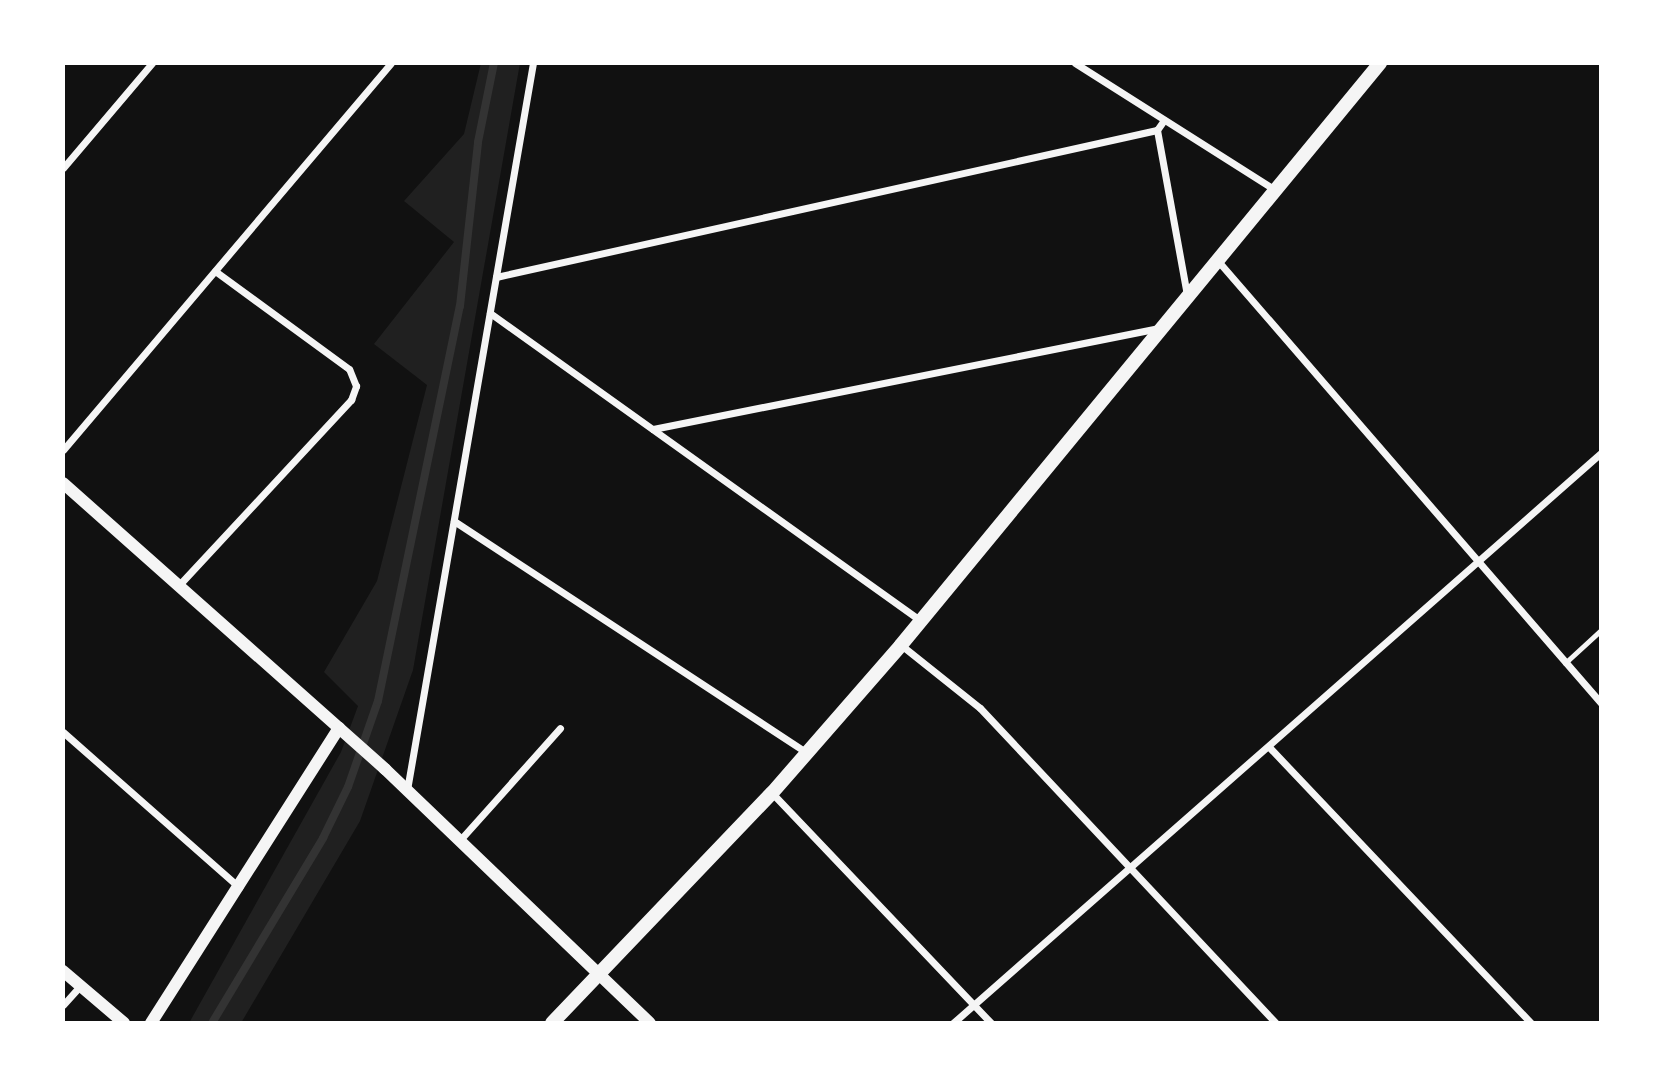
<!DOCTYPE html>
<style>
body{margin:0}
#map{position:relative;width:1664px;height:1086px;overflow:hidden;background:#111;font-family:"Source Sans 3",sans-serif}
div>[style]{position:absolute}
.green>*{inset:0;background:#202020}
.stream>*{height:8px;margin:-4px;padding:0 4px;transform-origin:4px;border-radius:4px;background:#333}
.service>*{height:5px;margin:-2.5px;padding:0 2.5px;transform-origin:2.5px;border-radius:2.5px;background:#f5f5f5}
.minor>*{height:7px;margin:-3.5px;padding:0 3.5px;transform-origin:3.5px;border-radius:3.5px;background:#f5f5f5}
.tertiary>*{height:12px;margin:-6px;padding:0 6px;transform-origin:6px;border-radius:6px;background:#f5f5f5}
.secondary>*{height:14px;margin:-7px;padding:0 7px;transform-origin:7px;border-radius:7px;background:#f5f5f5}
span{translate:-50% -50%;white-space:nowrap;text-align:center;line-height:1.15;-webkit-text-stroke:5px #fff;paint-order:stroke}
.frame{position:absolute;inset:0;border:65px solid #fff;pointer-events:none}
</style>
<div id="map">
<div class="green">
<i style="clip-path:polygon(481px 63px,520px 63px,413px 670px,360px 821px,241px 1023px,189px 1023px,341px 752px,358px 706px,324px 672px,377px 581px,427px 385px,374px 344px,454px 242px,404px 201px,464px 134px)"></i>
</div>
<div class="stream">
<i style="left:212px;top:1023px;width:216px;rotate:-59deg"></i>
<i style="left:323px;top:838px;width:57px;rotate:-63.9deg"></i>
<i style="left:348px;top:787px;width:91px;rotate:-70.8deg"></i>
<i style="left:378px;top:701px;width:403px;rotate:-78.3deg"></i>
<i style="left:460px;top:306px;width:165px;rotate:-83.7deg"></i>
<i style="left:478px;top:142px;width:81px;rotate:-78.6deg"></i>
</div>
<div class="service">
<i style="left:1565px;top:663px;width:49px;rotate:-42.5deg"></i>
</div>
<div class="minor">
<i style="left:1075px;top:63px;width:237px;rotate:32.4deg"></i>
<i style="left:1157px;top:130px;width:168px;rotate:79.7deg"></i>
<i style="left:63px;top:168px;width:138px;rotate:-49.7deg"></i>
<i style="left:1218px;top:261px;width:585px;rotate:49.09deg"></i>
<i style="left:496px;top:277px;width:677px;rotate:-12.54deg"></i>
<i style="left:1157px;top:130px;width:12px;rotate:-55deg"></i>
<i style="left:490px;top:313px;width:530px;rotate:35.55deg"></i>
<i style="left:653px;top:429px;width:516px;rotate:-11.29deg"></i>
<i style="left:63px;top:450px;width:507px;rotate:-49.72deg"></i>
<i style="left:454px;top:521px;width:421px;rotate:33.3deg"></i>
<i style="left:179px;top:585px;width:253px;rotate:-47.1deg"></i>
<i style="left:351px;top:400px;width:15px;rotate:-70deg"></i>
<i style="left:356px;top:386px;width:18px;rotate:-112deg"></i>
<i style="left:349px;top:369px;width:166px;rotate:-143.8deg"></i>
<i style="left:901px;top:645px;width:101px;rotate:38.6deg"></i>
<i style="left:980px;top:708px;width:432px;rotate:46.8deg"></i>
<i style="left:63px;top:732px;width:235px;rotate:41.4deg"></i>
<i style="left:1270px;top:748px;width:379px;rotate:46.5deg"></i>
<i style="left:407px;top:790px;width:738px;rotate:-80.17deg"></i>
<i style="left:772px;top:793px;width:318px;rotate:46.4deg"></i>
<i style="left:460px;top:840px;width:150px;rotate:-48.2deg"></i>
<i style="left:63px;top:1005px;width:25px;rotate:-48deg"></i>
<i style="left:953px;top:1023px;width:863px;rotate:-41.34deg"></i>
</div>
<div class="tertiary">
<i style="left:63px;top:483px;width:431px;rotate:41.6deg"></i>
<i style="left:385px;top:769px;width:367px;rotate:43.8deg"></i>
<i style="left:63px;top:971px;width:80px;rotate:40.4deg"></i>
<i style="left:151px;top:1023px;width:350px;rotate:-57.5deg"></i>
</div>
<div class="secondary">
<i style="left:552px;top:1023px;width:318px;rotate:-46.3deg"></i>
<i style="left:772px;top:793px;width:196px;rotate:-48.9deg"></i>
<i style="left:901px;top:645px;width:754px;rotate:-50.54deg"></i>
</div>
<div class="frame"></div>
</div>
